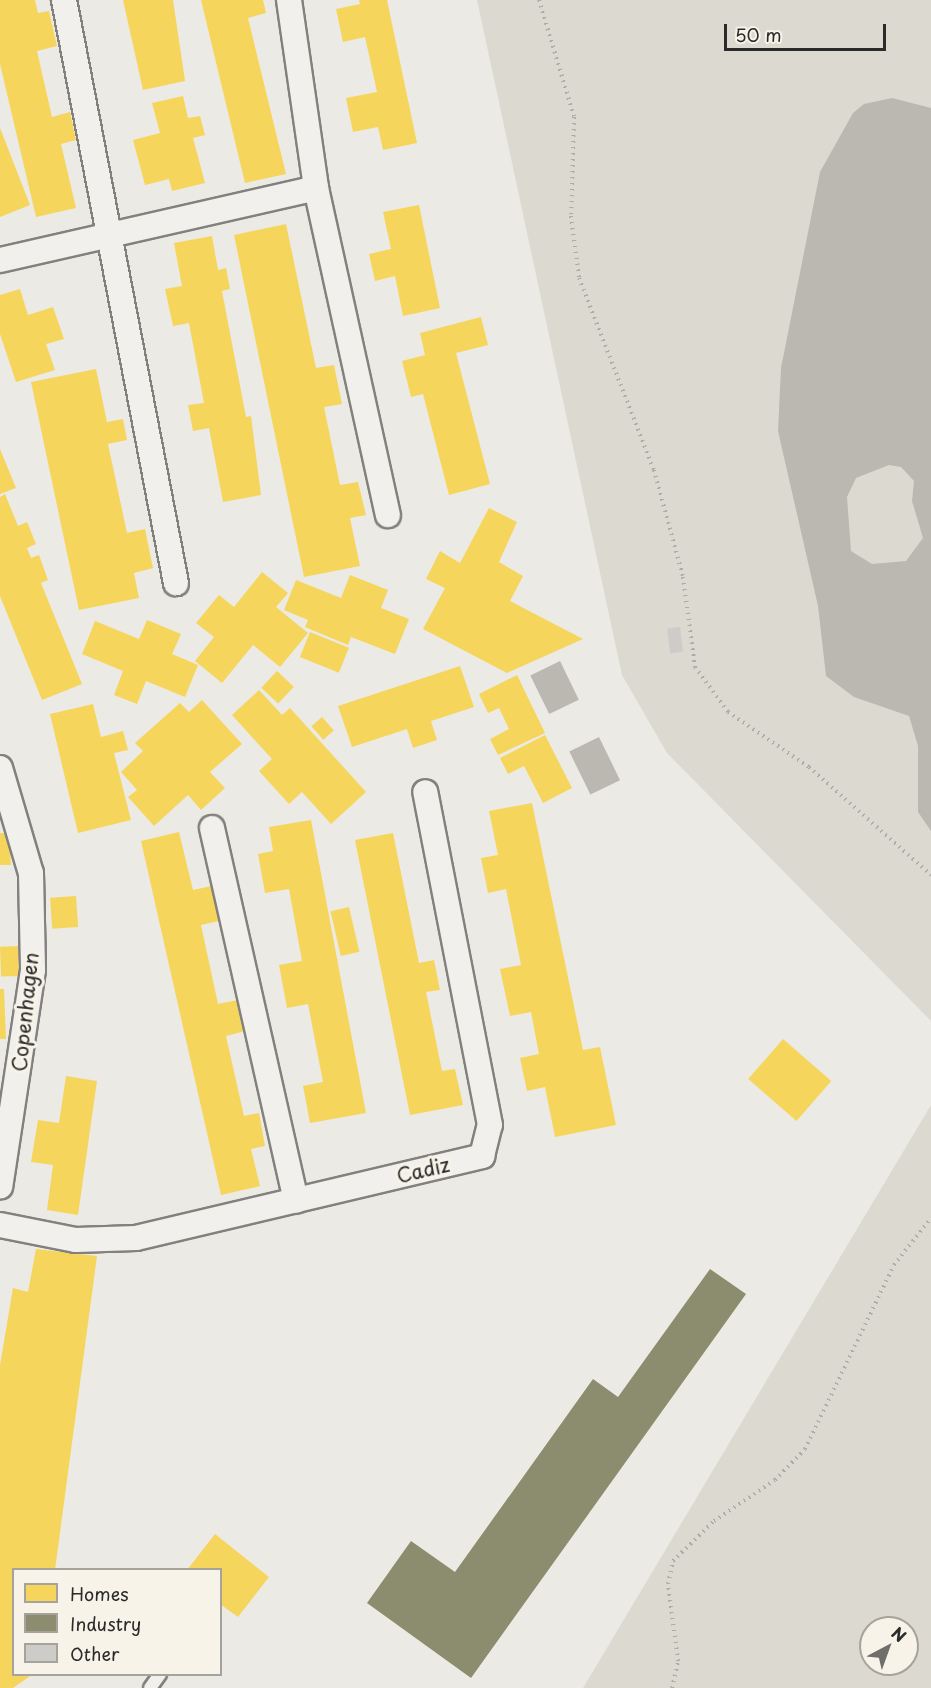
<!DOCTYPE html>
<style>
body{margin:0}
#map{position:relative;width:931px;height:1688px;overflow:hidden;background:#eceae4;font-family:"Playpen Sans",sans-serif}
div>[style]{position:absolute}
.green>*{inset:0;background:#dcd9d1}
.water>*{inset:0;background:#bab8b0;transform-origin:0 0}
.homes>*{inset:0;background:#f6d55c;transform-origin:0 0}
.industry>*{inset:0;background:#8c8c6e}
.building>*{inset:0;background:#ceccc8;transform-origin:0 0}
.path>*{height:4px;margin-top:-2px;transform-origin:0;background:repeating-linear-gradient(90deg,#adaca9 0 1.5px,transparent 0 6px)}
.roads{filter:drop-shadow(2px 0 #82817e) drop-shadow(-2px 0 #82817e) drop-shadow(0 2px #82817e) drop-shadow(0 -2px #82817e)}
.lane>*{height:12px;margin:-6px;padding:0 6px;transform-origin:6px;border-radius:6px;background:#f1f0ec}
.street>*{height:24px;margin:-12px;padding:0 12px;transform-origin:12px;border-radius:12px;background:#f1f0ec}
span{translate:-50% -50%;white-space:nowrap;text-align:center;line-height:1.15;-webkit-text-stroke:6px #f7f3e8;paint-order:stroke}
.street-label{font-size:20px;color:#2b2b2b}
.legend{position:absolute;left:12px;top:1568px;width:210px;height:108px;box-sizing:border-box;background:#f7f3e8;border:2px solid #a5a39c;margin:0;padding:8px 10px;list-style:none;font-size:18px;color:#2b2b2b}
.legend li{display:flex;align-items:center;gap:12px;height:30px}
.legend b{width:30px;border:2px solid #a5a39c}
.north{position:absolute;left:859px;top:1616px;width:60px;height:60px;box-sizing:border-box;background:#f7f3e8;border:2px solid #a5a39c;border-radius:50%;rotate:41deg;font-size:16px;font-weight:700;line-height:24px;text-align:center;color:#2b2b2b}
.north::after{content:'';display:block;margin:auto;width:21px;height:27px;background:#6f6e6c;clip-path:polygon(50% 0,100% 100%,50% 72%,0 100%)}
.scale{position:absolute;left:724px;top:24px;width:162px;height:27px;box-sizing:border-box;border:3px solid #2b2b2b;border-top:0;padding-left:8px;font-size:18px;line-height:21px;white-space:nowrap;color:#2b2b2b;-webkit-text-stroke:4px #f7f3e8;paint-order:stroke}
</style>
<div id="map">
<div class="green">
<i style="clip-path:polygon(477px 0,931px 0,931px 1021px,667px 753px,622px 675px)"></i>
<i style="clip-path:polygon(evenodd,931px 1105px,931px 1688px,583px 1688px,931px 1105px,871px 1628px,907px 1628px,907px 1664px,871px 1664px,871px 1628px)"></i>
</div>
<div class="water">
<i style="clip-path:polygon(evenodd,892px 98px,931px 108px,931px 831px,918px 812px,918px 746px,909px 716px,854px 697px,826px 676px,818px 606px,778px 431px,781px 368px,820px 172px,853px 113px,864px 104px,892px 98px,889px 465px,901px 467px,914px 481px,912px 501px,923px 538px,906px 561px,872px 564px,851px 551px,847px 497px,856px 478px,889px 465px)"></i>
<i style="left:560px;top:661px;width:43px;height:33px;rotate:64deg"></i>
<i style="left:599px;top:737px;width:48px;height:33px;rotate:64deg"></i>
</div>
<div class="homes">
<i style="clip-path:polygon(0 0,35px 0,38px 13px,49px 11px,57px 46px,37px 51px,52px 117px,70px 112px,76px 140px,61px 144px,76px 208px,36px 217px,0 64px)"></i>
<i style="clip-path:polygon(123px 0,173px 0,185px 81px,143px 90px)"></i>
<i style="clip-path:polygon(201px 0,263px 0,266px 13px,248px 18px,286px 174px,245px 183px)"></i>
<i style="clip-path:polygon(359px 0,387px 0,417px 143px,383px 150px,378px 127px,353px 132px,346px 98px,377px 92px,365px 37px,343px 42px,336px 9px,360px 4px)"></i>
<i style="clip-path:polygon(183px 96px,188px 118px,200px 116px,205px 135px,193px 138px,205px 183px,172px 191px,169px 179px,145px 185px,133px 140px,160px 133px,152px 103px)"></i>
<i style="clip-path:polygon(0 128px,30px 205px,0 217px)"></i>
<i style="clip-path:polygon(419px 205px,440px 308px,403px 316px,395px 276px,375px 281px,369px 254px,391px 249px,383px 212px)"></i>
<i style="clip-path:polygon(286px 224px,316px 368px,334px 365px,342px 404px,324px 407px,340px 485px,358px 482px,366px 515px,350px 518px,360px 566px,304px 577px,234px 235px)"></i>
<i style="clip-path:polygon(212px 236px,218px 270px,226px 268px,230px 289px,222px 291px,246px 417px,251px 416px,261px 495px,223px 502px,209px 428px,193px 431px,188px 405px,204px 403px,189px 323px,173px 326px,165px 289px,182px 286px,174px 243px)"></i>
<i style="clip-path:polygon(20px 289px,28px 315px,53px 307px,64px 339px,46px 344px,55px 370px,16px 382px,0 334px,0 295px)"></i>
<i style="clip-path:polygon(481px 317px,488px 345px,456px 353px,490px 484px,449px 495px,423px 394px,411px 397px,402px 361px,425px 355px,420px 333px)"></i>
<i style="clip-path:polygon(96px 369px,107px 422px,123px 419px,127px 440px,108px 444px,127px 533px,145px 529px,153px 568px,134px 573px,139px 598px,79px 610px,31px 382px)"></i>
<i style="clip-path:polygon(0 449px,16px 488px,0 494px)"></i>
<i style="clip-path:polygon(5px 494px,18px 526px,27px 522px,36px 544px,27px 548px,31px 558px,39px 555px,48px 580px,41px 583px,82px 684px,42px 700px,0 596px,0 497px)"></i>
<i style="clip-path:polygon(489px 508px,517px 522px,499px 562px,523px 576px,510px 601px,583px 639px,507px 673px,423px 629px,445px 588px,426px 579px,440px 551px,460px 563px)"></i>
<i style="clip-path:polygon(262px 572px,288px 593px,276px 607px,308px 633px,280px 667px,253px 645px,222px 683px,195px 661px,214px 637px,196px 623px,219px 595px,234px 607px)"></i>
<i style="clip-path:polygon(350px 575px,388px 590px,381px 608px,409px 619px,395px 654px,351px 637px,348px 645px,305px 627px,308px 620px,284px 610px,296px 580px,341px 598px)"></i>
<i style="clip-path:polygon(147px 620px,181px 634px,172px 654px,198px 665px,185px 697px,146px 681px,137px 704px,114px 695px,123px 671px,82px 654px,95px 621px,139px 639px)"></i>
<i style="left:310px;top:632px;width:42px;height:27px;rotate:22deg"></i>
<i style="clip-path:polygon(460px 666px,474px 707px,431px 721px,437px 740px,413px 748px,407px 729px,352px 747px,338px 706px)"></i>
<i style="left:277px;top:671px;width:23px;height:23px;rotate:43deg"></i>
<i style="clip-path:polygon(517px 675px,545px 733px,498px 755px,490px 739px,509px 729px,499px 708px,488px 713px,479px 694px)"></i>
<i style="clip-path:polygon(259px 690px,282px 715px,290px 708px,366px 792px,331px 824px,302px 792px,289px 804px,259px 771px,272px 759px,232px 715px)"></i>
<i style="clip-path:polygon(202px 700px,242px 744px,210px 772px,225px 788px,201px 810px,188px 795px,154px 826px,128px 797px,137px 790px,121px 772px,143px 751px,135px 743px,180px 703px,189px 712px)"></i>
<i style="clip-path:polygon(93px 704px,101px 737px,123px 731px,128px 750px,114px 753px,131px 820px,78px 833px,50px 714px)"></i>
<i style="left:322px;top:717px;width:18px;height:14px;rotate:49deg"></i>
<i style="clip-path:polygon(545px 735px,572px 788px,543px 803px,524px 766px,508px 774px,500px 758px)"></i>
<i style="clip-path:polygon(532px 803px,583px 1050px,600px 1047px,616px 1125px,555px 1137px,545px 1087px,527px 1091px,520px 1058px,539px 1054px,531px 1012px,510px 1016px,500px 969px,521px 965px,506px 889px,488px 893px,481px 858px,498px 855px,489px 811px)"></i>
<i style="clip-path:polygon(311px 820px,366px 1113px,310px 1123px,303px 1086px,323px 1082px,308px 1004px,287px 1008px,279px 965px,302px 961px,289px 889px,265px 893px,258px 854px,273px 851px,269px 827px)"></i>
<i style="clip-path:polygon(179px 832px,193px 890px,216px 885px,223px 920px,201px 925px,218px 1004px,238px 1000px,245px 1031px,226px 1036px,244px 1116px,259px 1113px,265px 1146px,251px 1149px,260px 1186px,221px 1195px,141px 841px)"></i>
<i style="clip-path:polygon(0 833px,9px 833px,11px 865px,0 865px)"></i>
<i style="clip-path:polygon(393px 833px,419px 963px,434px 960px,440px 990px,426px 992px,442px 1071px,455px 1069px,463px 1105px,410px 1115px,355px 840px)"></i>
<i style="left:76px;top:896px;width:31px;height:26px;rotate:86deg"></i>
<i style="left:349px;top:907px;width:46px;height:19px;rotate:77deg"></i>
<i style="left:18px;top:946px;width:30px;height:18px;rotate:88deg"></i>
<i style="clip-path:polygon(0 989px,4px 989px,6px 1039px,0 1039px)"></i>
<i style="left:783px;top:1039px;width:64px;height:53px;rotate:41deg"></i>
<i style="clip-path:polygon(66px 1076px,97px 1081px,78px 1215px,47px 1210px,53px 1165px,31px 1162px,38px 1120px,59px 1123px)"></i>
<i style="clip-path:polygon(36px 1249px,97px 1256px,55px 1570px,14px 1570px,14px 1674px,33px 1674px,13px 1688px,0 1688px,0 1365px,13px 1288px,28px 1292px)"></i>
<i style="clip-path:polygon(215px 1534px,269px 1577px,238px 1617px,220px 1604px,220px 1570px,187px 1570px)"></i>
</div>
<div class="industry">
<i style="clip-path:polygon(710px 1269px,746px 1294px,471px 1678px,367px 1603px,411px 1541px,455px 1572px,593px 1379px,618px 1397px)"></i>
</div>
<div class="building">
<i style="left:680px;top:627px;width:25px;height:13px;rotate:83deg"></i>
</div>
<div class="path">
<i style="left:539px;top:0;width:122px;rotate:73.3deg"></i>
<i style="left:574px;top:117px;width:99px;rotate:91.7deg"></i>
<i style="left:571px;top:216px;width:63px;rotate:82.6deg"></i>
<i style="left:579px;top:278px;width:206px;rotate:68.7deg"></i>
<i style="left:654px;top:470px;width:111px;rotate:74.8deg"></i>
<i style="left:683px;top:577px;width:91px;rotate:82.4deg"></i>
<i style="left:695px;top:667px;width:56px;rotate:53.7deg"></i>
<i style="left:728px;top:712px;width:98px;rotate:34.2deg"></i>
<i style="left:809px;top:767px;width:163px;rotate:41.5deg"></i>
<i style="left:672px;top:1688px;width:28px;rotate:-77deg"></i>
<i style="left:678px;top:1661px;width:78px;rotate:-97.4deg"></i>
<i style="left:668px;top:1584px;width:24px;rotate:-78deg"></i>
<i style="left:673px;top:1561px;width:57px;rotate:-44.3deg"></i>
<i style="left:714px;top:1521px;width:73px;rotate:-33.9deg"></i>
<i style="left:775px;top:1480px;width:43px;rotate:-45.9deg"></i>
<i style="left:805px;top:1449px;width:204px;rotate:-64.2deg"></i>
<i style="left:894px;top:1265px;width:60px;rotate:-51.8deg"></i>
</div>
<div class="roads">
<div class="lane">
<i style="left:150px;top:1688px;width:17px;rotate:-54deg"></i>
</div>
<div class="street">
<i style="left:64px;top:0;width:594px;rotate:79.13deg"></i>
<i style="left:289px;top:0;width:190px;rotate:81.8deg"></i>
<i style="left:316px;top:188px;width:335px;rotate:77.6deg"></i>
<i style="left:0;top:260px;width:324px;rotate:-12.8deg"></i>
<i style="left:0;top:768px;width:109px;rotate:73.6deg"></i>
<i style="left:31px;top:873px;width:97px;rotate:88.8deg"></i>
<i style="left:33px;top:970px;width:219px;rotate:98.6deg"></i>
<i style="left:212px;top:828px;width:382px;rotate:77.3deg"></i>
<i style="left:0;top:1225px;width:77px;rotate:11.2deg"></i>
<i style="left:76px;top:1240px;width:60px;rotate:-1.9deg"></i>
<i style="left:136px;top:1238px;width:356px;rotate:-13.3deg"></i>
<i style="left:482px;top:1156px;width:32px;rotate:-76deg"></i>
<i style="left:490px;top:1125px;width:339px;rotate:-101deg"></i>
</div>
</div>
<div class="street-label">
<span style="left:25px;top:1012px;rotate:-84deg">Copenhagen</span>
<span style="left:423px;top:1170px;rotate:-13deg">Cadiz</span>
</div>
<ul class="legend">
<li><b style="height:16px;background:#f6d55c"></b>Homes</li>
<li><b style="height:16px;background:#8c8c6e"></b>Industry</li>
<li><b style="height:16px;background:#ceccc8"></b>Other</li>
</ul>
<div class="north">N</div>
<div class="scale">50 m</div>
</div>
